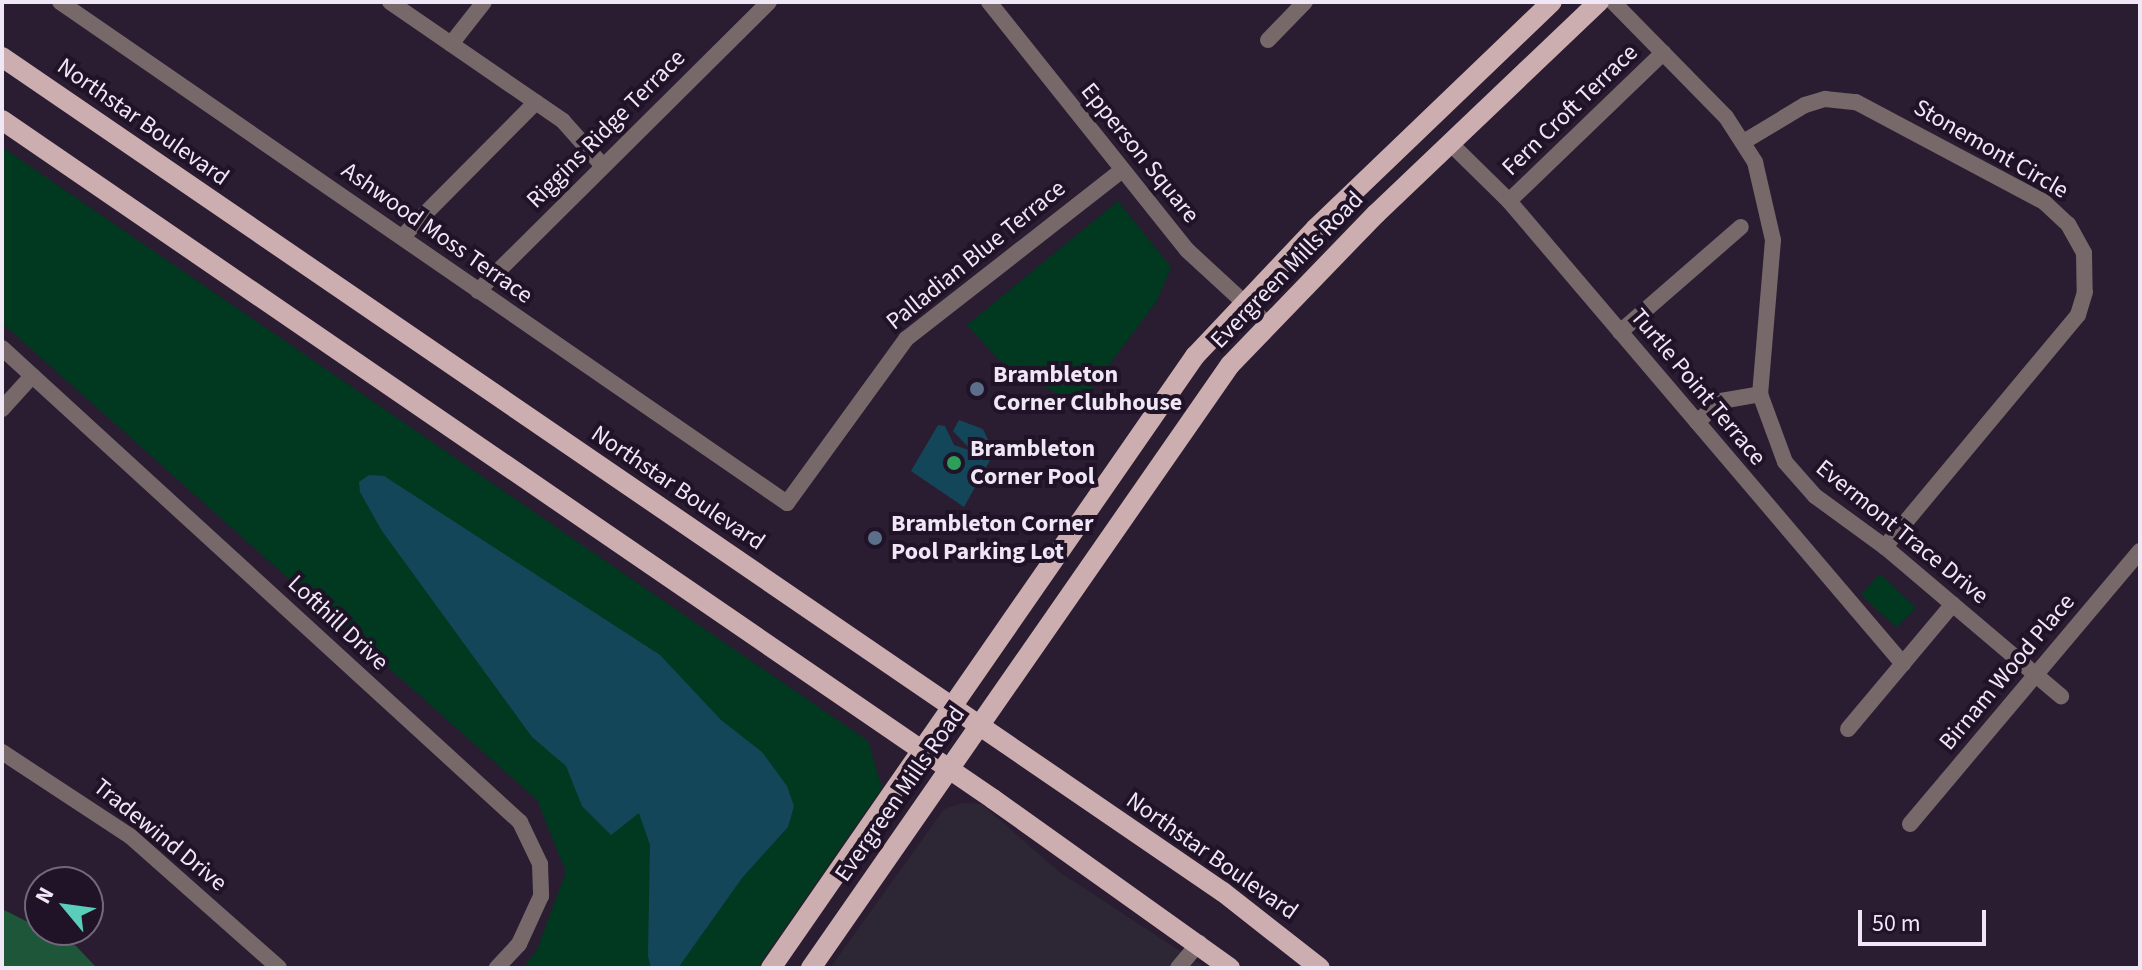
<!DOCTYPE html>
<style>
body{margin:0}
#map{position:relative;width:2142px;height:970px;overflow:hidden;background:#2a1c31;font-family:"Source Sans 3",sans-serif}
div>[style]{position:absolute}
.commercial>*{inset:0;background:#2d2635}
.green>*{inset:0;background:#013920;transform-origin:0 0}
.forest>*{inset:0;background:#1d5639}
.water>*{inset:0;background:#14465a}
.minor>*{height:16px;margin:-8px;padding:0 8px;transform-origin:8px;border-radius:8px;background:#776869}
.primary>*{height:20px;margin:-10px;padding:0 10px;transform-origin:10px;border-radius:10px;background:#cdaeb0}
.dots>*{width:22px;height:22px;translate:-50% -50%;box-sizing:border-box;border:4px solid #201227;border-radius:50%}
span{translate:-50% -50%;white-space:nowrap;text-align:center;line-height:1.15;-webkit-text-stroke:8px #201227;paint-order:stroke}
.street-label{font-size:24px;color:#f0e7f6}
.poi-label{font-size:24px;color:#f0e7f6;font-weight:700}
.left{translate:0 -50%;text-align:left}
.frame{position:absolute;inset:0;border:4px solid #f0e7f6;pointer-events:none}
.north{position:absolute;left:24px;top:866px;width:80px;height:80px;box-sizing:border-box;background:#201227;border:2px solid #73677a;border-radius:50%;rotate:299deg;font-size:22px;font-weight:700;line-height:32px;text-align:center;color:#f0e7f6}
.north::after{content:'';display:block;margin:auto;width:28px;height:36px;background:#5bcebb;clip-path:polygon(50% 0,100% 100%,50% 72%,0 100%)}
.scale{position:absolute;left:1858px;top:910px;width:128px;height:36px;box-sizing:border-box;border:4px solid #f0e7f6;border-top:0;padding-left:10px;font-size:24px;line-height:28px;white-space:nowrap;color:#f0e7f6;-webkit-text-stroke:6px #201227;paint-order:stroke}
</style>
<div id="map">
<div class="commercial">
<i style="clip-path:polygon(963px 803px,982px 804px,1058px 871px,1206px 968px,830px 968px,944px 809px)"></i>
</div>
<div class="green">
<i style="clip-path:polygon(2px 147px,868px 741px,882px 788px,757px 968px,522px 968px,536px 952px,566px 872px,537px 800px,2px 323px)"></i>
<i style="clip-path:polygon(1118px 201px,1171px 267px,1157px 301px,1083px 400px,1056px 393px,999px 360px,967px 325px)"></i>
<i style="left:1880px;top:574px;width:49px;height:28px;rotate:43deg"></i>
</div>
<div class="forest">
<i style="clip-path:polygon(2px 909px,76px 946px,97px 968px,2px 968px)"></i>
</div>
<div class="water">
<i style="clip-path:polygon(959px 420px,983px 429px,994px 453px,964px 507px,911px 471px,938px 425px,945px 426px,954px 445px,972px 451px,953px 431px)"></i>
<i style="clip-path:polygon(369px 475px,384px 476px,660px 655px,721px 720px,762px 752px,787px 786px,794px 806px,788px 827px,742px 878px,678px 968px,651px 968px,648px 956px,650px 845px,639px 813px,611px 835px,582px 806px,566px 766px,532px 737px,382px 531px,360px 492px,359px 482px)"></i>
</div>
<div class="minor">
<i style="left:60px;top:2px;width:883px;rotate:34.57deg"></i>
<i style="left:787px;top:503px;width:203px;rotate:-54deg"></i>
<i style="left:906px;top:339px;width:273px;rotate:-38deg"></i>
<i style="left:390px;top:2px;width:210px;rotate:34.5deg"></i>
<i style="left:563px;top:121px;width:59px;rotate:48.4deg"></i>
<i style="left:989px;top:2px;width:317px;rotate:51.4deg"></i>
<i style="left:1187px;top:250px;width:108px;rotate:42.7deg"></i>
<i style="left:1613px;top:2px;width:161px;rotate:45.5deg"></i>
<i style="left:1726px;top:117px;width:54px;rotate:57.2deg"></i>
<i style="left:1755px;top:162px;width:80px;rotate:77deg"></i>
<i style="left:1773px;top:240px;width:155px;rotate:94.8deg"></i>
<i style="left:1760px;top:394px;width:72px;rotate:69.8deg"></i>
<i style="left:1785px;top:462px;width:45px;rotate:48.6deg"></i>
<i style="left:1815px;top:496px;width:87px;rotate:36.1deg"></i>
<i style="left:1885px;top:547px;width:231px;rotate:40.3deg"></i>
<i style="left:1268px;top:40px;width:53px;rotate:-45.8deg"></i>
<i style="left:451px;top:44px;width:53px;rotate:-51.8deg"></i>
<i style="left:1745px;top:141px;width:70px;rotate:-31deg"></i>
<i style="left:1805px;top:105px;width:21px;rotate:-17deg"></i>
<i style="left:1825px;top:99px;width:31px;rotate:6deg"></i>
<i style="left:1856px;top:102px;width:213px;rotate:28deg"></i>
<i style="left:2044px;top:202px;width:33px;rotate:43deg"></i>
<i style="left:2068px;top:224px;width:33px;rotate:61deg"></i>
<i style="left:2084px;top:253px;width:39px;rotate:89deg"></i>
<i style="left:2085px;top:292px;width:24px;rotate:107deg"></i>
<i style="left:2078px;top:315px;width:302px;rotate:129.8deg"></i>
<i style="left:1451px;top:144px;width:81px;rotate:44.5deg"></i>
<i style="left:1509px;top:201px;width:608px;rotate:49.6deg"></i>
<i style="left:1509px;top:201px;width:214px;rotate:-43.9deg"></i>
<i style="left:402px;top:237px;width:190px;rotate:-45.2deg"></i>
<i style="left:478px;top:291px;width:410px;rotate:-44.8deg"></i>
<i style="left:1620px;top:332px;width:160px;rotate:-41deg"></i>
<i style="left:2px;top:348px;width:702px;rotate:42.46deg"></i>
<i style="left:520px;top:822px;width:47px;rotate:64.5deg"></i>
<i style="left:540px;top:864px;width:32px;rotate:88deg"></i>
<i style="left:541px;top:896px;width:53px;rotate:114.6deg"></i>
<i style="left:519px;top:944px;width:33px;rotate:133deg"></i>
<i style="left:2px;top:409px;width:45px;rotate:-47.7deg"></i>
<i style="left:1697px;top:422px;width:32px;rotate:-41deg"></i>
<i style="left:1721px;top:401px;width:40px;rotate:-10deg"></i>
<i style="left:1848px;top:729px;width:163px;rotate:-50deg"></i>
<i style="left:2px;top:752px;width:153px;rotate:33.3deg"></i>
<i style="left:130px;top:836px;width:199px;rotate:41.5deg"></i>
<i style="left:1910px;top:824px;width:357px;rotate:-49.9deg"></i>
<i style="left:1178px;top:968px;width:33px;rotate:-50deg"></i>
</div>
<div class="primary">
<i style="left:2px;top:57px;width:1479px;rotate:34.37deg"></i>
<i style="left:1223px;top:892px;width:123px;rotate:38.1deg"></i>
<i style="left:2px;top:120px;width:1201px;rotate:34.42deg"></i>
<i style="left:993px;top:799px;width:291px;rotate:35.5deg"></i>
<i style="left:771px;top:968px;width:745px;rotate:-55.29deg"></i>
<i style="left:1195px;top:356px;width:175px;rotate:-46.6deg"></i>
<i style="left:1315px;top:229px;width:328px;rotate:-43.8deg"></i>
<i style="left:811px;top:968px;width:734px;rotate:-55.21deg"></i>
<i style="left:1230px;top:365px;width:210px;rotate:-46deg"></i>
<i style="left:1376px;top:214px;width:308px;rotate:-43.6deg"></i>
</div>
<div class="dots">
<i style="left:977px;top:389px;background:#5c6f8a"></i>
<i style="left:954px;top:463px;background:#2e9e5b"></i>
<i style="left:875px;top:538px;background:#5c6f8a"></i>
</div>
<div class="street-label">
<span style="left:1570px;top:110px;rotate:-44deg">Fern Croft Terrace</span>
<span style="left:143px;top:122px;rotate:35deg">Northstar Boulevard</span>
<span style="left:606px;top:129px;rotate:-45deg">Riggins Ridge Terrace</span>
<span style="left:1991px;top:149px;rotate:30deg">Stonemont Circle</span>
<span style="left:1140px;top:153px;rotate:51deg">Epperson Square</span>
<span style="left:437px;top:233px;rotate:35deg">Ashwood Moss Terrace</span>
<span style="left:976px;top:255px;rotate:-39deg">Palladian Blue Terrace</span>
<span style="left:1287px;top:270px;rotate:-46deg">Evergreen Mills Road</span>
<span style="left:1698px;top:387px;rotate:50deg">Turtle Point Terrace</span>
<span style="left:678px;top:488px;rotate:34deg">Northstar Boulevard</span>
<span style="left:1902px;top:532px;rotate:39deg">Evermont Trace Drive</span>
<span style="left:338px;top:623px;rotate:43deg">Lofthill Drive</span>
<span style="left:2007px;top:672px;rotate:-50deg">Birnam Wood Place</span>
<span style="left:900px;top:794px;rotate:-55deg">Evergreen Mills Road</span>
<span style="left:160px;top:835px;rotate:39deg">Tradewind Drive</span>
<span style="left:1212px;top:856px;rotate:35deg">Northstar Boulevard</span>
</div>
<div class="poi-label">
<span class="left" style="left:993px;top:389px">Brambleton<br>Corner Clubhouse</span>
<span class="left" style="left:970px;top:463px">Brambleton<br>Corner Pool</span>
<span class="left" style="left:891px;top:538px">Brambleton Corner<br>Pool Parking Lot</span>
</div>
<div class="frame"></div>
<div class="north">N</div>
<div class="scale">50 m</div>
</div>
